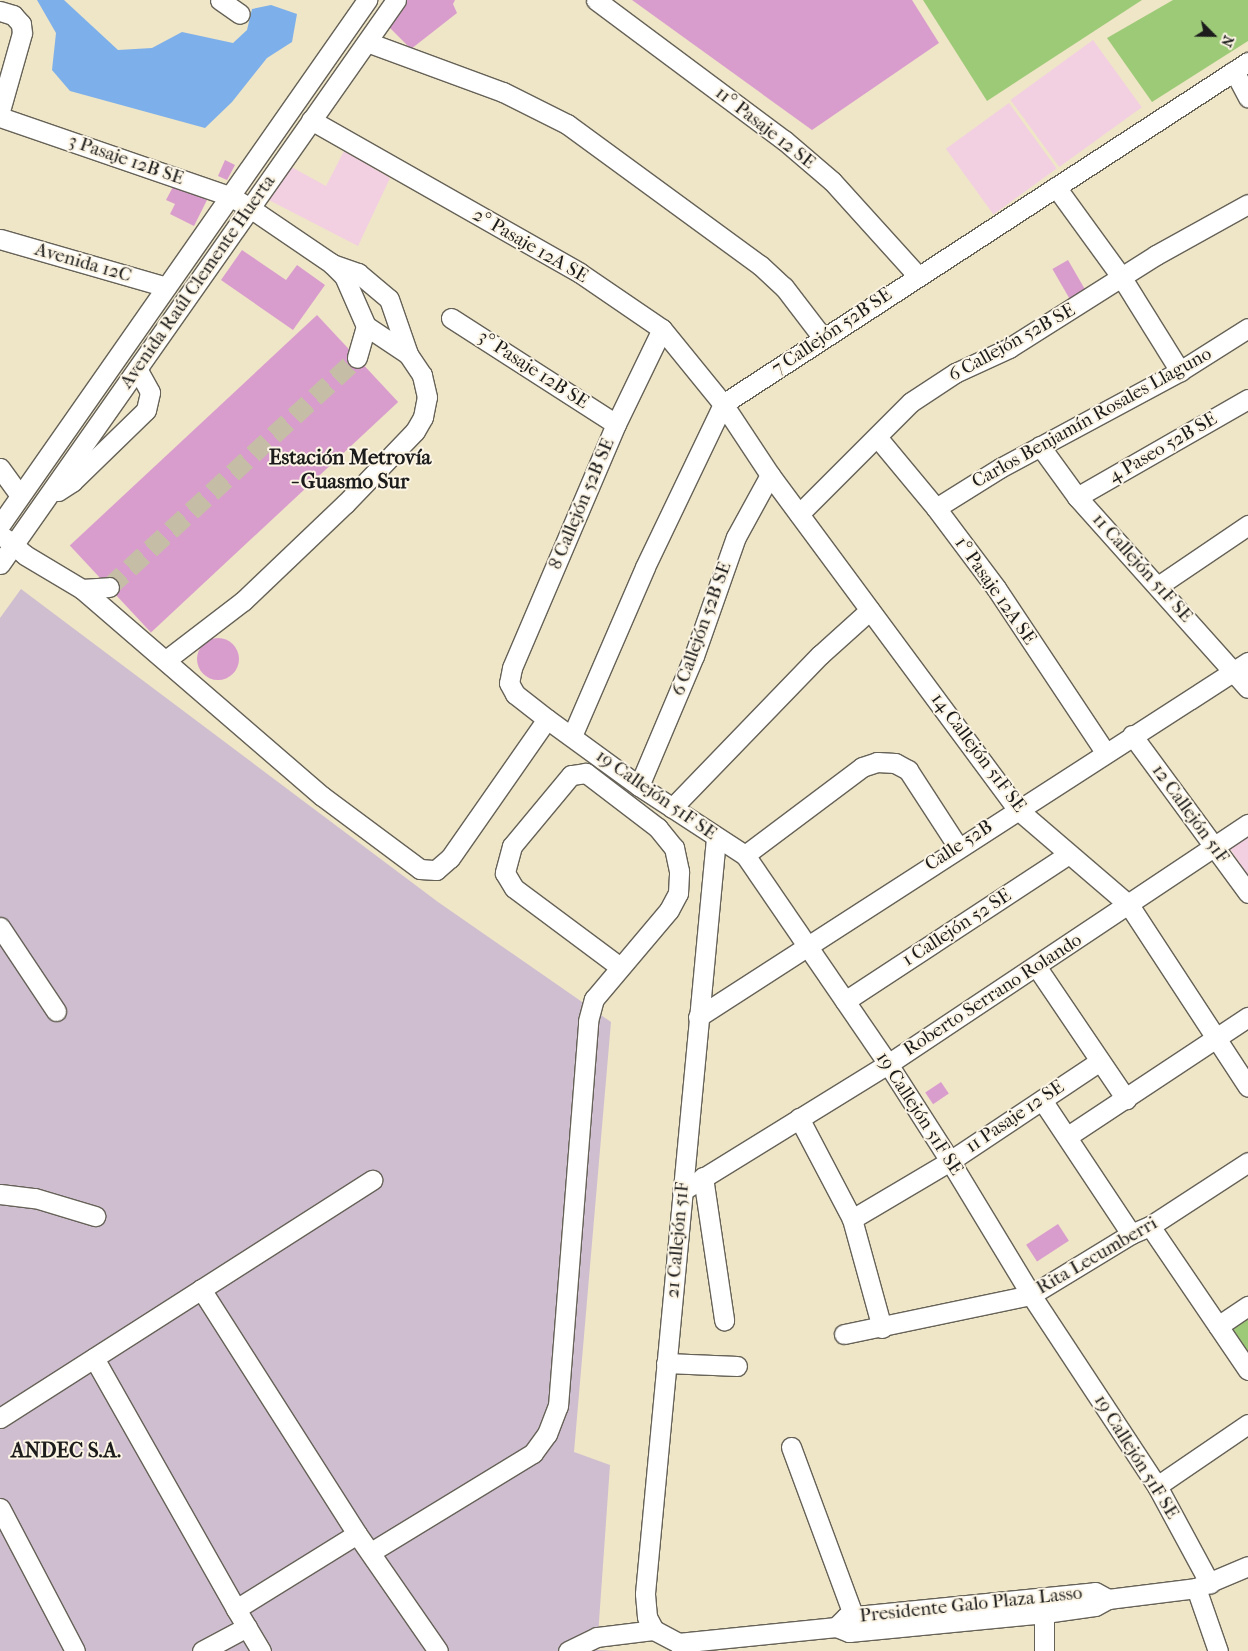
<!DOCTYPE html>
<meta charset="utf-8">
<style>
body{margin:0}
#map{position:relative;width:1248px;height:1651px;overflow:hidden;background:#efe5c7;font-family:"IM FELL French Canon",serif}
div>[style]{position:absolute}
.built>*{inset:0;background:#f2d0e2;transform-origin:0 0}
.industrial>*{inset:0;background:#cfbed0}
.green>*{inset:0;background:#9dca77}
.water>*{inset:0;background:#7db0ea}
.building>*{inset:0;background:#d99dcd;transform-origin:0 0}
.round{border-radius:50%}
.minor-tunnel>*{height:19px;margin-top:-9.5px;transform-origin:0;background:repeating-linear-gradient(90deg,#c5bda5 0 19px,transparent 0 28px)}
.roads{filter:drop-shadow(1px 0 #666258) drop-shadow(-1px 0 #666258) drop-shadow(0 1px #666258) drop-shadow(0 -1px #666258)}
.minor>*{height:19px;margin:-9.5px;padding:0 9.5px;transform-origin:9.5px;border-radius:9.5px;background:#fff}
span{translate:-50% -50%;white-space:nowrap;text-align:center;line-height:1.15;-webkit-text-stroke:4px #fcf5e5;paint-order:stroke}
.street-label{font-size:19px;color:#1c1c1c}
.quarter-label{font-size:21px;color:#1c1c1c;font-weight:700}
.north{position:absolute;left:1188px;top:10px;width:50px;height:50px;-webkit-text-stroke:4px #fcf5e5;paint-order:stroke;rotate:113deg;font-size:14px;font-weight:700;line-height:20px;text-align:center;color:#1c1c1c}
.north::after{content:'';display:block;margin:auto;width:18px;height:22px;background:#1c1c1c;clip-path:polygon(50% 0,100% 100%,50% 72%,0 100%)}
</style>
<div id="map">
<div class="built">
<i style="left:1093px;top:40px;width:83px;height:102px;rotate:54deg"></i>
<i style="left:1009px;top:103px;width:81px;height:78px;rotate:54deg"></i>
<i style="clip-path:polygon(344px 151px,390px 178px,358px 246px,263px 197px,286px 164px,326px 186px)"></i>
<i style="clip-path:polygon(1248px 836px,1248px 875px,1230px 849px)"></i>
</div>
<div class="industrial">
<i style="clip-path:polygon(21px 589px,438px 902px,611px 1022px,574px 1452px,610px 1465px,597px 1650px,613px 1651px,0 1651px,0 618px)"></i>
</div>
<div class="green">
<i style="clip-path:polygon(923px 0,1142px 0,987px 101px)"></i>
<i style="clip-path:polygon(1173px 0,1248px 0,1248px 41px,1152px 102px,1107px 38px)"></i>
<i style="clip-path:polygon(1248px 1313px,1248px 1355px,1229px 1326px)"></i>
</div>
<div class="water">
<i style="clip-path:polygon(37px 0,64px 0,118px 50px,152px 48px,182px 32px,233px 43px,247px 30px,252px 9px,271px 5px,297px 14px,292px 42px,267px 58px,232px 102px,205px 128px,70px 91px,52px 70px,56px 33px)"></i>
</div>
<div class="building">
<i style="clip-path:polygon(403px 0,455px 0,453px 4px,457px 13px,411px 49px,388px 26px)"></i>
<i style="clip-path:polygon(632px 0,912px 0,939px 43px,812px 130px)"></i>
<i style="clip-path:polygon(225px 160px,235px 165px,227px 180px,218px 176px)"></i>
<i style="clip-path:polygon(175px 183px,207px 200px,194px 226px,170px 214px,175px 204px,166px 200px)"></i>
<i style="clip-path:polygon(242px 250px,286px 280px,297px 265px,325px 285px,293px 330px,221px 280px)"></i>
<i style="left:1068px;top:260px;width:39px;height:18px;rotate:60deg"></i>
<i style="left:317px;top:315px;width:119px;height:338px;rotate:47deg"></i>
<i class="round" style="left:197px;top:638px;width:42px;height:42px"></i>
<i style="left:941px;top:1082px;width:14px;height:19px;rotate:56deg"></i>
<i style="left:1058px;top:1224px;width:20px;height:38px;rotate:57deg"></i>
</div>
<div class="minor-tunnel">
<i style="left:109px;top:587px;width:338px;rotate:-42.7deg"></i>
</div>
<div class="roads">
<div class="minor">
<i style="left:220px;top:0;width:24px;rotate:35deg"></i>
<i style="left:596px;top:0;width:234px;rotate:36.7deg"></i>
<i style="left:784px;top:140px;width:63px;rotate:40.5deg"></i>
<i style="left:832px;top:181px;width:127px;rotate:47.9deg"></i>
<i style="left:0;top:11px;width:14px;rotate:17deg"></i>
<i style="left:13px;top:15px;width:12px;rotate:48deg"></i>
<i style="left:21px;top:24px;width:9px;rotate:84deg"></i>
<i style="left:22px;top:33px;width:81px;rotate:105.8deg"></i>
<i style="left:367px;top:42px;width:145px;rotate:20.2deg"></i>
<i style="left:503px;top:92px;width:72px;rotate:26.6deg"></i>
<i style="left:567px;top:124px;width:239px;rotate:36.2deg"></i>
<i style="left:760px;top:265px;width:33px;rotate:43deg"></i>
<i style="left:784px;top:287px;width:64px;rotate:52.6deg"></i>
<i style="left:1234px;top:71px;width:30px;rotate:62deg"></i>
<i style="left:0;top:117px;width:243px;rotate:19deg"></i>
<i style="left:230px;top:196px;width:23px;rotate:31deg"></i>
<i style="left:250px;top:208px;width:98px;rotate:34.2deg"></i>
<i style="left:331px;top:263px;width:18px;rotate:45deg"></i>
<i style="left:344px;top:276px;width:55px;rotate:66.3deg"></i>
<i style="left:366px;top:326px;width:33px;rotate:106deg"></i>
<i style="left:311px;top:120px;width:309px;rotate:29.6deg"></i>
<i style="left:580px;top:273px;width:99px;rotate:34.3deg"></i>
<i style="left:662px;top:329px;width:97px;rotate:50.9deg"></i>
<i style="left:723px;top:404px;width:85px;rotate:56.5deg"></i>
<i style="left:770px;top:475px;width:415px;rotate:53.5deg"></i>
<i style="left:1017px;top:809px;width:148px;rotate:40.6deg"></i>
<i style="left:1129px;top:905px;width:217px;rotate:56.8deg"></i>
<i style="left:1056px;top:187px;width:112px;rotate:54deg"></i>
<i style="left:1122px;top:278px;width:110px;rotate:58.1deg"></i>
<i style="left:0;top:239px;width:173px;rotate:16.1deg"></i>
<i style="left:332px;top:264px;width:28px;rotate:19deg"></i>
<i style="left:358px;top:273px;width:40px;rotate:40deg"></i>
<i style="left:389px;top:299px;width:58px;rotate:70.9deg"></i>
<i style="left:451px;top:318px;width:196px;rotate:32.7deg"></i>
<i style="left:662px;top:329px;width:106px;rotate:115.8deg"></i>
<i style="left:616px;top:424px;width:265px;rotate:113.1deg"></i>
<i style="left:512px;top:668px;width:15px;rotate:101deg"></i>
<i style="left:509px;top:683px;width:13px;rotate:61deg"></i>
<i style="left:515px;top:694px;width:41px;rotate:38deg"></i>
<i style="left:547px;top:719px;width:114px;rotate:36.1deg"></i>
<i style="left:639px;top:786px;width:126px;rotate:33.1deg"></i>
<i style="left:745px;top:855px;width:253px;rotate:55.6deg"></i>
<i style="left:888px;top:1064px;width:115px;rotate:57.4deg"></i>
<i style="left:950px;top:1161px;width:157px;rotate:58.8deg"></i>
<i style="left:1031px;top:1295px;width:229px;rotate:56.6deg"></i>
<i style="left:1157px;top:1486px;width:111px;rotate:61.6deg"></i>
<i style="left:877px;top:437px;width:92px;rotate:50.3deg"></i>
<i style="left:936px;top:508px;width:100px;rotate:53.1deg"></i>
<i style="left:996px;top:588px;width:197px;rotate:56.4deg"></i>
<i style="left:1040px;top:446px;width:63px;rotate:54deg"></i>
<i style="left:1077px;top:497px;width:256px;rotate:48.2deg"></i>
<i style="left:0;top:468px;width:34px;rotate:54deg"></i>
<i style="left:58px;top:491px;width:17px;rotate:-33deg"></i>
<i style="left:72px;top:482px;width:103px;rotate:-44.2deg"></i>
<i style="left:146px;top:410px;width:18px;rotate:-77deg"></i>
<i style="left:150px;top:392px;width:26px;rotate:-119deg"></i>
<i style="left:1077px;top:497px;width:197px;rotate:-29.8deg"></i>
<i style="left:936px;top:508px;width:75px;rotate:-32deg"></i>
<i style="left:1000px;top:468px;width:204px;rotate:-28.3deg"></i>
<i style="left:1180px;top:371px;width:80px;rotate:-32.3deg"></i>
<i style="left:799px;top:514px;width:158px;rotate:-45deg"></i>
<i style="left:911px;top:402px;width:53px;rotate:-33.4deg"></i>
<i style="left:955px;top:373px;width:60px;rotate:-24.8deg"></i>
<i style="left:1009px;top:348px;width:174px;rotate:-32.3deg"></i>
<i style="left:1156px;top:255px;width:105px;rotate:-29deg"></i>
<i style="left:0;top:525px;width:641px;rotate:-55.04deg"></i>
<i style="left:5px;top:538px;width:26px;rotate:40deg"></i>
<i style="left:25px;top:555px;width:66px;rotate:30.8deg"></i>
<i style="left:82px;top:589px;width:27px;rotate:-4deg"></i>
<i style="left:0;top:564px;width:689px;rotate:-54.93deg"></i>
<i style="left:1158px;top:586px;width:109px;rotate:-34.1deg"></i>
<i style="left:82px;top:589px;width:317px;rotate:40.8deg"></i>
<i style="left:322px;top:796px;width:122px;rotate:36.7deg"></i>
<i style="left:420px;top:869px;width:16px;rotate:4deg"></i>
<i style="left:436px;top:870px;width:18px;rotate:-41deg"></i>
<i style="left:450px;top:858px;width:169px;rotate:-55.1deg"></i>
<i style="left:166px;top:660px;width:97px;rotate:-37.5deg"></i>
<i style="left:243px;top:601px;width:141px;rotate:-43.6deg"></i>
<i style="left:345px;top:504px;width:101px;rotate:-46.2deg"></i>
<i style="left:415px;top:431px;width:16px;rotate:-60deg"></i>
<i style="left:423px;top:417px;width:20px;rotate:-79deg"></i>
<i style="left:427px;top:397px;width:23px;rotate:-103deg"></i>
<i style="left:422px;top:375px;width:25px;rotate:-124deg"></i>
<i style="left:408px;top:354px;width:50px;rotate:-146.3deg"></i>
<i style="left:1132px;top:735px;width:196px;rotate:53.7deg"></i>
<i style="left:572px;top:736px;width:184px;rotate:-66.6deg"></i>
<i style="left:645px;top:567px;width:181px;rotate:-64.4deg"></i>
<i style="left:723px;top:404px;width:627px;rotate:-33.08deg"></i>
<i style="left:639px;top:786px;width:141px;rotate:-67.1deg"></i>
<i style="left:694px;top:656px;width:126px;rotate:-70.6deg"></i>
<i style="left:736px;top:537px;width:71px;rotate:-61.3deg"></i>
<i style="left:672px;top:808px;width:213px;rotate:-46deg"></i>
<i style="left:820px;top:655px;width:67px;rotate:-42deg"></i>
<i style="left:716px;top:838px;width:759px;rotate:95.37deg"></i>
<i style="left:645px;top:1594px;width:23px;rotate:85deg"></i>
<i style="left:647px;top:1617px;width:15px;rotate:62deg"></i>
<i style="left:654px;top:1630px;width:27px;rotate:28deg"></i>
<i style="left:678px;top:1643px;width:159px;rotate:-5.8deg"></i>
<i style="left:836px;top:1627px;width:14px;rotate:21deg"></i>
<i style="left:849px;top:1632px;width:197px;rotate:-5.5deg"></i>
<i style="left:1045px;top:1613px;width:50px;rotate:-8deg"></i>
<i style="left:1095px;top:1606px;width:15px;rotate:-28deg"></i>
<i style="left:1108px;top:1599px;width:89px;rotate:-7.1deg"></i>
<i style="left:1196px;top:1588px;width:56px;rotate:-22.9deg"></i>
<i style="left:745px;top:855px;width:146px;rotate:-36.9deg"></i>
<i style="left:862px;top:767px;width:16px;rotate:-18deg"></i>
<i style="left:877px;top:762px;width:18px;rotate:3deg"></i>
<i style="left:895px;top:763px;width:15px;rotate:28deg"></i>
<i style="left:908px;top:770px;width:92px;rotate:57deg"></i>
<i style="left:0;top:927px;width:101px;rotate:56.3deg"></i>
<i style="left:1036px;top:966px;width:161px;rotate:55.9deg"></i>
<i style="left:845px;top:1001px;width:268px;rotate:-33.3deg"></i>
<i style="left:698px;top:1017px;width:655px;rotate:-32.84deg"></i>
<i style="left:1042px;top:1100px;width:161px;rotate:56.4deg"></i>
<i style="left:799px;top:1118px;width:114px;rotate:62.3deg"></i>
<i style="left:852px;top:1219px;width:113px;rotate:74.6deg"></i>
<i style="left:1068px;top:1136px;width:216px;rotate:-33.5deg"></i>
<i style="left:703px;top:1177px;width:145px;rotate:81.6deg"></i>
<i style="left:682px;top:1191px;width:242px;rotate:-31.7deg"></i>
<i style="left:888px;top:1064px;width:433px;rotate:-33.7deg"></i>
<i style="left:0;top:1194px;width:35px;rotate:7deg"></i>
<i style="left:35px;top:1198px;width:63px;rotate:16.7deg"></i>
<i style="left:852px;top:1219px;width:114px;rotate:-30.6deg"></i>
<i style="left:950px;top:1161px;width:180px;rotate:-33.7deg"></i>
<i style="left:1150px;top:1226px;width:174px;rotate:55.8deg"></i>
<i style="left:201px;top:1289px;width:290px;rotate:57.5deg"></i>
<i style="left:357px;top:1534px;width:142px;rotate:55.3deg"></i>
<i style="left:1218px;top:1326px;width:36px;rotate:-34deg"></i>
<i style="left:844px;top:1334px;width:191px;rotate:-11.8deg"></i>
<i style="left:1031px;top:1295px;width:117px;rotate:-31.4deg"></i>
<i style="left:1131px;top:1234px;width:21px;rotate:-23deg"></i>
<i style="left:1150px;top:1226px;width:117px;rotate:-33.1deg"></i>
<i style="left:94px;top:1358px;width:288px;rotate:60.5deg"></i>
<i style="left:666px;top:1363px;width:71px;rotate:2.4deg"></i>
<i style="left:0;top:1418px;width:442px;rotate:-32.6deg"></i>
<i style="left:791px;top:1447px;width:181px;rotate:69.7deg"></i>
<i style="left:1157px;top:1486px;width:110px;rotate:-34.3deg"></i>
<i style="left:0;top:1508px;width:161px;rotate:62.3deg"></i>
<i style="left:371px;top:1552px;width:190px;rotate:-31.4deg"></i>
<i style="left:533px;top:1453px;width:24px;rotate:-54deg"></i>
<i style="left:547px;top:1434px;width:30px;rotate:-69deg"></i>
<i style="left:558px;top:1406px;width:386px;rotate:-85.5deg"></i>
<i style="left:588px;top:1021px;width:23px;rotate:-75deg"></i>
<i style="left:594px;top:999px;width:116px;rotate:-49.9deg"></i>
<i style="left:669px;top:910px;width:19px;rotate:-62deg"></i>
<i style="left:678px;top:893px;width:22px;rotate:-87deg"></i>
<i style="left:679px;top:871px;width:24px;rotate:-102deg"></i>
<i style="left:674px;top:848px;width:26px;rotate:-129deg"></i>
<i style="left:658px;top:828px;width:91px;rotate:-142.6deg"></i>
<i style="left:586px;top:773px;width:15px;rotate:172deg"></i>
<i style="left:571px;top:775px;width:92px;rotate:129.7deg"></i>
<i style="left:512px;top:846px;width:28px;rotate:105deg"></i>
<i style="left:505px;top:873px;width:17px;rotate:59deg"></i>
<i style="left:514px;top:888px;width:132px;rotate:36.7deg"></i>
<i style="left:1196px;top:1588px;width:67px;rotate:70.8deg"></i>
<i style="left:836px;top:1627px;width:14px;rotate:-45deg"></i>
<i style="left:846px;top:1617px;width:250px;rotate:-5.7deg"></i>
<i style="left:1095px;top:1592px;width:15px;rotate:28deg"></i>
<i style="left:202px;top:1651px;width:51px;rotate:-28.1deg"></i>
<i style="left:261px;top:1651px;width:49px;rotate:-120.8deg"></i>
<i style="left:236px;top:1609px;width:142px;rotate:-31.8deg"></i>
<i style="left:568px;top:1651px;width:32px;rotate:-26deg"></i>
<i style="left:597px;top:1637px;width:57px;rotate:-7deg"></i>
<i style="left:1044px;top:1651px;width:49px;rotate:-90deg"></i>
</div>
</div>
<div class="street-label">
<span style="left:765px;top:128px;rotate:38deg">11° Pasaje 12 SE</span>
<span style="left:126px;top:160px;rotate:19deg">3 Pasaje 12B SE</span>
<span style="left:530px;top:246px;rotate:30deg">2° Pasaje 12A SE</span>
<span style="left:83px;top:263px;rotate:16deg">Avenida 12C</span>
<span style="left:198px;top:282px;rotate:-55deg">Avenida Raúl Clemente Huerta</span>
<span style="left:832px;top:332px;rotate:-34deg">7 Callejón 52B SE</span>
<span style="left:1012px;top:343px;rotate:-29deg">6 Callejón 52B SE</span>
<span style="left:533px;top:370px;rotate:33deg">3° Pasaje 12B SE</span>
<span style="left:1092px;top:418px;rotate:-29deg">Carlos Benjamín Rosales Llaguno</span>
<span style="left:1163px;top:448px;rotate:-30deg">4 Paseo 52B SE</span>
<span style="left:582px;top:504px;rotate:-67deg">8 Callejón 52B SE</span>
<span style="left:1142px;top:568px;rotate:48deg">11 Callejón 51F SE</span>
<span style="left:995px;top:591px;rotate:55deg">1° Pasaje 12A SE</span>
<span style="left:702px;top:629px;rotate:-70deg">6 Callejón 52B SE</span>
<span style="left:978px;top:753px;rotate:53deg">14 Callejón 51F SE</span>
<span style="left:656px;top:795px;rotate:35deg">19 Callejón 51F SE</span>
<span style="left:1190px;top:814px;rotate:54deg">12 Callejón 51F</span>
<span style="left:959px;top:846px;rotate:-33deg">Calle 52B</span>
<span style="left:957px;top:928px;rotate:-33deg">1 Callejón 52 SE</span>
<span style="left:993px;top:995px;rotate:-33deg">Roberto Serrano Rolando</span>
<span style="left:919px;top:1114px;rotate:57deg">19 Callejón 51F SE</span>
<span style="left:1015px;top:1117px;rotate:-34deg">11 Pasaje 12 SE</span>
<span style="left:678px;top:1240px;rotate:-85deg">21 Callejón 51F</span>
<span style="left:1097px;top:1256px;rotate:-30deg">Rita Lecumberri</span>
<span style="left:1136px;top:1457px;rotate:58deg">19 Callejón 51F SE</span>
<span style="left:971px;top:1605px;rotate:-6deg">Presidente Galo Plaza Lasso</span>
</div>
<div class="quarter-label">
<span style="left:350px;top:469px">Estación Metrovía<br>- Guasmo Sur</span>
<span style="left:66px;top:1450px">ANDEC S.A.</span>
</div>
<div class="north">N</div>
</div>
